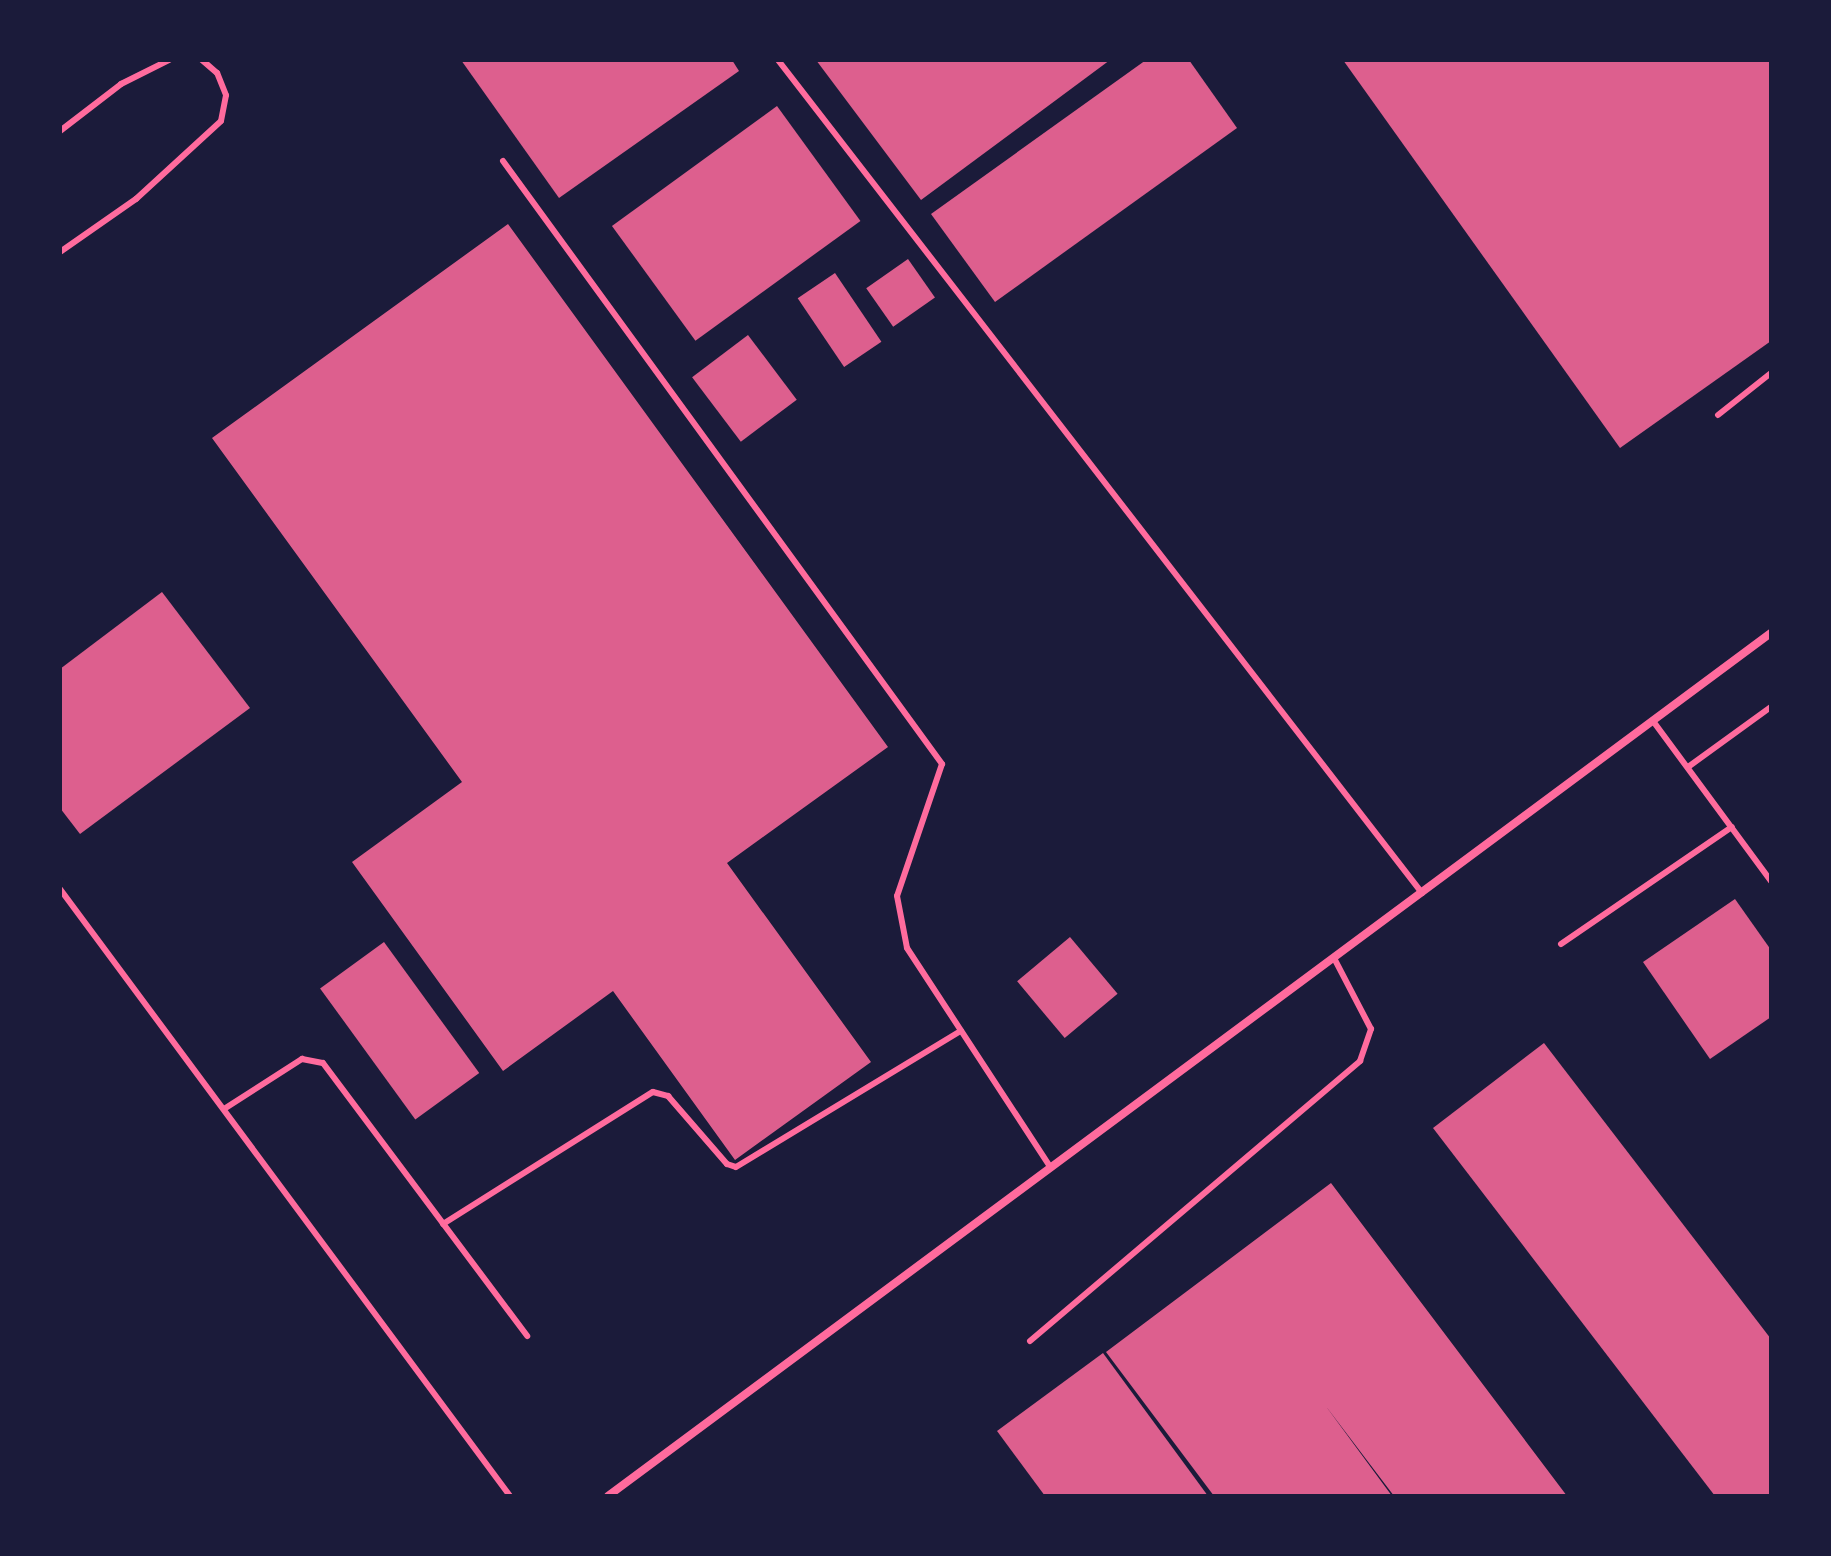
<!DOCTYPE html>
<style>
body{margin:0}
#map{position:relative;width:1831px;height:1556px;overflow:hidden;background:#1b1b3a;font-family:"Roboto Condensed",sans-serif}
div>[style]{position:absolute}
.building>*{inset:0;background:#dd5f8e;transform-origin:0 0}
.service>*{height:6px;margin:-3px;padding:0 3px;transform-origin:3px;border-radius:3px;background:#ff6b9d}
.minor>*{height:8px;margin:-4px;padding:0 4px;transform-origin:4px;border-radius:4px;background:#ff6b9d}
span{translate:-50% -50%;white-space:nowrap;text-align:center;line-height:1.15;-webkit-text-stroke:6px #1b1b3a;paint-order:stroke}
.frame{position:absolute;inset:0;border:62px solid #1b1b3a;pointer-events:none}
</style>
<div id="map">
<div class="building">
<i style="clip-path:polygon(461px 60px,732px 60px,739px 71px,559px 198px)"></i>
<i style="clip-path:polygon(816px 60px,1110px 60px,921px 200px)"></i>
<i style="clip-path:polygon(1146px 60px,1189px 60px,1237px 128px,995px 302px,931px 214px)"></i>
<i style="clip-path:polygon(1343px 60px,1771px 60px,1771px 341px,1620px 448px)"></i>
<i style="left:777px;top:106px;width:142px;height:204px;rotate:54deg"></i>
<i style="clip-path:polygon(508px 224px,888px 747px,727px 863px,871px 1062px,735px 1160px,613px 991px,503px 1071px,352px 862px,462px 782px,212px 438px)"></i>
<i style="left:908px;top:259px;width:47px;height:51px;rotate:55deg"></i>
<i style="left:835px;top:273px;width:83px;height:45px;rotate:56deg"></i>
<i style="left:748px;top:335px;width:81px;height:70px;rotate:53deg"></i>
<i style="clip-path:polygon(162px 592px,250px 708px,80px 834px,60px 808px,60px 669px)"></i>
<i style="clip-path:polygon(1735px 899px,1771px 950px,1771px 1017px,1710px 1059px,1643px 962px)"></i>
<i style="left:1070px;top:937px;width:74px;height:69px;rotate:50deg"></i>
<i style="left:384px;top:942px;width:162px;height:79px;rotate:54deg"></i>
<i style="clip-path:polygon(1544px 1043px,1771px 1339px,1771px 1496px,1715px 1496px,1433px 1128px)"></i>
<i style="clip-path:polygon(1331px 1183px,1567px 1496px,1394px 1496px,1325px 1405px,1392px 1496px,1214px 1496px,1106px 1352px)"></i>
<i style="clip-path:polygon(1103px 1353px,1208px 1496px,1045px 1496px,997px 1431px)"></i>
</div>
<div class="service">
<i style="left:778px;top:60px;width:1053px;rotate:52.29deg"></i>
<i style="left:60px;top:131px;width:77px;rotate:-37.6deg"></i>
<i style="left:121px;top:84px;width:54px;rotate:-26.6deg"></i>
<i style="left:503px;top:161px;width:746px;rotate:53.94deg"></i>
<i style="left:942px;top:764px;width:139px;rotate:108.8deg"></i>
<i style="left:897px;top:896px;width:53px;rotate:79.1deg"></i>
<i style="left:907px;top:948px;width:263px;rotate:56.8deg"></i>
<i style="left:60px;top:252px;width:93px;rotate:-34.9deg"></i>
<i style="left:136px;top:199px;width:115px;rotate:-42.5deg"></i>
<i style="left:221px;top:121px;width:26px;rotate:-79deg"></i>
<i style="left:226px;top:95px;width:24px;rotate:-112deg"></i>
<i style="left:217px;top:73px;width:20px;rotate:-139deg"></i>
<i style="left:1718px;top:415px;width:68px;rotate:-38.4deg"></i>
<i style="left:1653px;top:721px;width:199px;rotate:53.6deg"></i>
<i style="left:1688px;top:767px;width:102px;rotate:-35.9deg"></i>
<i style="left:60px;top:889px;width:756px;rotate:53.45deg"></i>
<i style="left:1561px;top:944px;width:207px;rotate:-34.4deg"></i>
<i style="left:224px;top:1109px;width:93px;rotate:-32.7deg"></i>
<i style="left:302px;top:1059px;width:21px;rotate:11deg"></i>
<i style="left:323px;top:1063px;width:341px;rotate:53.2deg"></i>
<i style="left:443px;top:1224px;width:248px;rotate:-32.2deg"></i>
<i style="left:653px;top:1092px;width:16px;rotate:15deg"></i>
<i style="left:668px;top:1096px;width:90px;rotate:49.1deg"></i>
<i style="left:727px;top:1164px;width:9px;rotate:18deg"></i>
<i style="left:736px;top:1167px;width:263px;rotate:-31.2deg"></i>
<i style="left:1030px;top:1341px;width:433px;rotate:-40.3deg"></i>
<i style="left:1360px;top:1061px;width:34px;rotate:-71deg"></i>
<i style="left:1371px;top:1029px;width:80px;rotate:-117.5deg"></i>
</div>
<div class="minor">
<i style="left:608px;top:1496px;width:1448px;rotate:-36.58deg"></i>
</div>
<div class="frame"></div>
</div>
